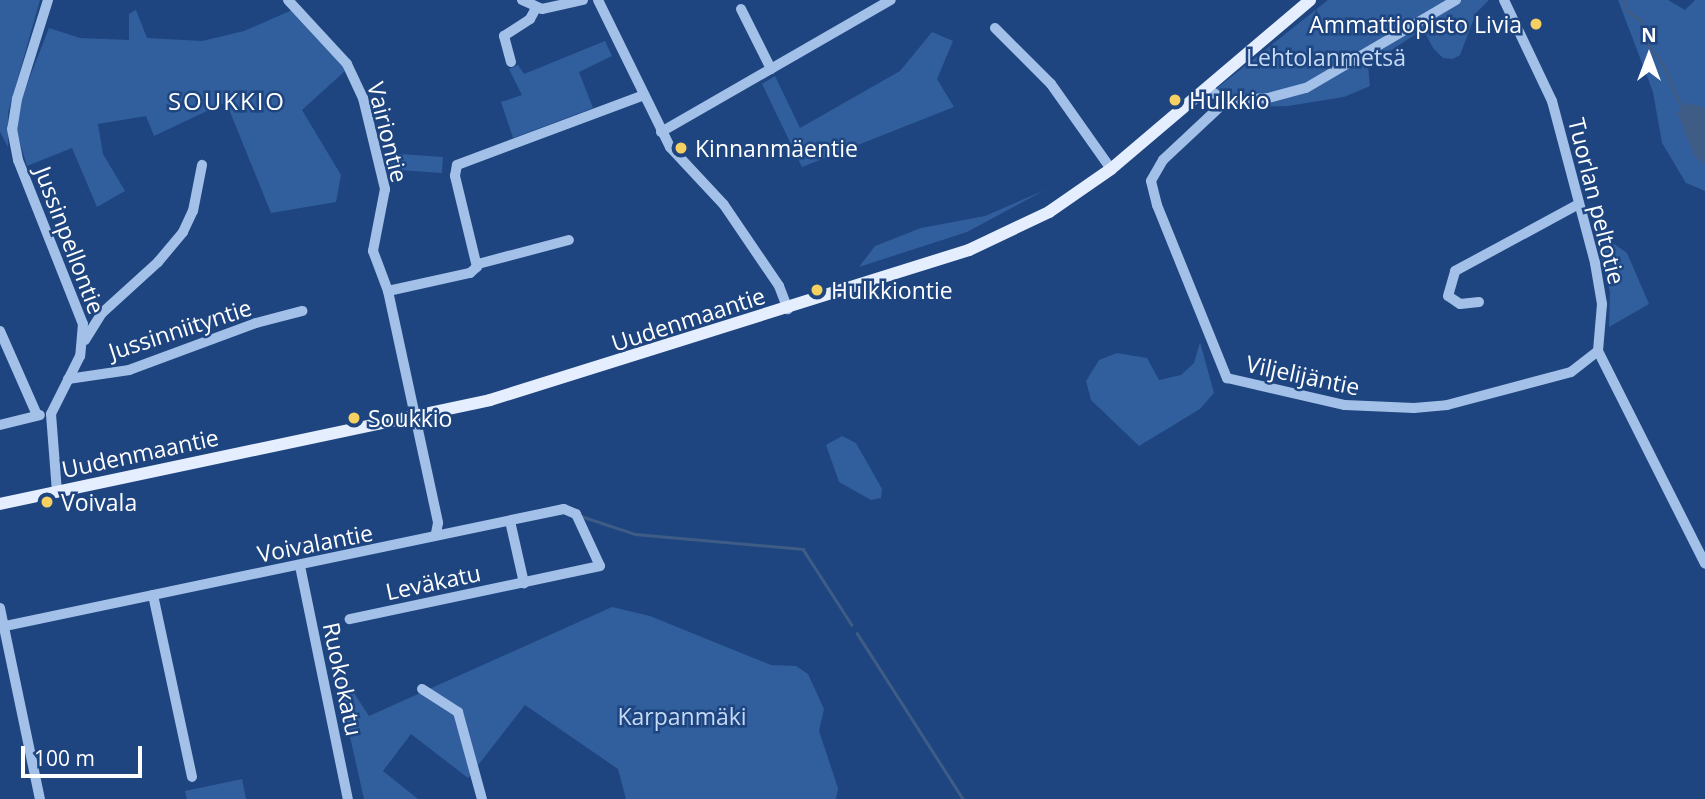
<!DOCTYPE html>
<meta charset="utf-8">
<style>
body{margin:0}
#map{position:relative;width:1705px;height:799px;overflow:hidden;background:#1e457f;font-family:"Open Sans",sans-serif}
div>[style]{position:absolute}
.green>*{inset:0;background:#315e9d;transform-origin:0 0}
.water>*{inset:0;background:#3f5c87}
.stream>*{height:2.5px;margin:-1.25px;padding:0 1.25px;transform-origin:1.25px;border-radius:1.25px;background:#3f5c87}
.minor>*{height:10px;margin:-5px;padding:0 5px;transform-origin:5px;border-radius:5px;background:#a2c0e8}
.major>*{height:12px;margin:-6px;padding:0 6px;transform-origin:6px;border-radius:6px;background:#e5eefe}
.dots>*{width:19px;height:19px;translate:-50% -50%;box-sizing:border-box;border:4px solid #1e457f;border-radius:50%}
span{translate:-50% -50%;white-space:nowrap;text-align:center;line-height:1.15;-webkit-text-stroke:5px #1e457f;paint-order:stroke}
.poi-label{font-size:23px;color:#fff}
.right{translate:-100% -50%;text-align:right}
.left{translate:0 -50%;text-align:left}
.park-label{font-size:23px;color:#c6daf6}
.street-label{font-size:23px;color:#fff}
.neighbourhood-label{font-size:24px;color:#fff;letter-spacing:2px}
.north{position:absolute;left:1614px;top:21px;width:70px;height:70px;-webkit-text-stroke:5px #1e457f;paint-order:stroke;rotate:0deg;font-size:19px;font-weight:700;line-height:28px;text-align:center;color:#fff}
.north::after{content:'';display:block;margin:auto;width:24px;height:32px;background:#fff;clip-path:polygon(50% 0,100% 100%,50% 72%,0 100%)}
.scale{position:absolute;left:21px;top:746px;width:121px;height:32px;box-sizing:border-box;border:4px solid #fff;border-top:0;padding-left:9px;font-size:21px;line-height:24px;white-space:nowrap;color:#fff;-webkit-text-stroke:5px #1e457f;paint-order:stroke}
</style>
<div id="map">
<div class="green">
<i style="clip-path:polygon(0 0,40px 0,8px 113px,8px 147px,0 132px)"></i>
<i style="clip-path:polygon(1328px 0,1489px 0,1476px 13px,1460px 55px,1453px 59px,1443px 58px,1433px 48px,1423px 29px,1368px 66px,1370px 86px,1344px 97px,1288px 106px,1219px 108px,1225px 101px,1212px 92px)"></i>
<i style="clip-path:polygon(1618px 0,1668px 0,1685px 10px,1695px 0,1705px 0,1705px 191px,1686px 183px,1662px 143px,1653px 92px)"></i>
<i style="clip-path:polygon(136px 10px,147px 38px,202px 41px,244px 31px,292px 10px,300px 13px,346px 70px,302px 110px,341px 175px,336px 202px,271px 213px,226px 102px,154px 136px,146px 116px,98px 124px,103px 154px,125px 191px,97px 207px,72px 148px,27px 166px,16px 130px,22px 97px,49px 28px,80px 38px,129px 40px,129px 14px)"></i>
<i style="clip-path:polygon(932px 32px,953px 41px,937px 79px,954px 107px,802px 167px,762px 84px,775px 76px,800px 128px,900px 71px)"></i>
<i style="clip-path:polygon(605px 41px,612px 56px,579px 72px,593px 108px,513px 138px,501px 102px,522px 95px,509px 69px,518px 65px,524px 74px)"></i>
<i style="left:443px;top:157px;width:16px;height:58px;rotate:94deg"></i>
<i style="clip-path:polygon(1045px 190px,967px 232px,859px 267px,875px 246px,921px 228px,985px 216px)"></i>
<i style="clip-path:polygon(1594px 230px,1627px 253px,1649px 304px,1609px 327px,1610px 292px)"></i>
<i style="clip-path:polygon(1200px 342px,1214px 393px,1200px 409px,1139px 446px,1091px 400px,1086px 381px,1099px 360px,1117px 353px,1147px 358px,1159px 380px,1181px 375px,1194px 363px)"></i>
<i style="clip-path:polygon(842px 436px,856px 443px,882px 489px,881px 498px,871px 500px,839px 482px,826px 445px)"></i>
<i style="clip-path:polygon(612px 607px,650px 616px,771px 665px,796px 666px,808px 674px,824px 709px,819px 731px,838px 788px,836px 799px,626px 799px,618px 769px,525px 705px,468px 778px,411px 734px,383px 771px,418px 799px,364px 799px,333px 661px,369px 716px)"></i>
<i style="clip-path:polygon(242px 779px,246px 799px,187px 799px,185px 791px)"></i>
</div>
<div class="water">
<i style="clip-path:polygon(1688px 103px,1705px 108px,1705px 165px,1695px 157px,1677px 112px)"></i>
</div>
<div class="stream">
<i style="left:1624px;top:0;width:11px;rotate:75deg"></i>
<i style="left:1627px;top:11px;width:18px;rotate:34deg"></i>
<i style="left:1642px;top:21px;width:20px;rotate:79deg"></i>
<i style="left:1646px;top:41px;width:29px;rotate:54deg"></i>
<i style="left:1663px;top:64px;width:50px;rotate:66.5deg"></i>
<i style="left:581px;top:516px;width:57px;rotate:18.4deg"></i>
<i style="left:635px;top:534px;width:169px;rotate:5.1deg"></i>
<i style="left:803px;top:549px;width:90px;rotate:57.2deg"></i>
<i style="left:857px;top:633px;width:197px;rotate:57.4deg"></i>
</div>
<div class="minor">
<i style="left:48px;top:0;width:104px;rotate:107.4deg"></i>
<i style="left:17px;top:99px;width:30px;rotate:99deg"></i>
<i style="left:12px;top:129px;width:32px;rotate:79deg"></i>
<i style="left:18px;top:160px;width:176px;rotate:68.4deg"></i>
<i style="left:83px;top:324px;width:32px;rotate:95deg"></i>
<i style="left:80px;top:356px;width:65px;rotate:116.6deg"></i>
<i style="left:51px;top:414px;width:78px;rotate:85.6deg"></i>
<i style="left:288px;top:0;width:87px;rotate:47.3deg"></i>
<i style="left:347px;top:64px;width:38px;rotate:65deg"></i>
<i style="left:363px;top:98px;width:94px;rotate:76.4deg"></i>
<i style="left:385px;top:189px;width:63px;rotate:101deg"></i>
<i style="left:373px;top:251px;width:43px;rotate:69.4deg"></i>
<i style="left:388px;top:291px;width:237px;rotate:77.8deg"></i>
<i style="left:438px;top:523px;width:10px;rotate:101deg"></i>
<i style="left:522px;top:0;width:22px;rotate:24deg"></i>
<i style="left:542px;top:9px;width:42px;rotate:-12.4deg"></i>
<i style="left:598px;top:0;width:164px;rotate:63.9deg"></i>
<i style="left:670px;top:147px;width:79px;rotate:47deg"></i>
<i style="left:724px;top:205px;width:98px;rotate:55.8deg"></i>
<i style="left:779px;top:286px;width:25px;rotate:69deg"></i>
<i style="left:1504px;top:0;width:112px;rotate:64.6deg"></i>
<i style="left:1552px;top:101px;width:168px;rotate:75.1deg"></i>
<i style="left:1595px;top:263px;width:42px;rotate:80.3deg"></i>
<i style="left:1602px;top:304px;width:47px;rotate:94.9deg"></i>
<i style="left:1598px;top:351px;width:238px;rotate:63.3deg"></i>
<i style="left:741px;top:9px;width:67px;rotate:63.4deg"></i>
<i style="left:995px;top:28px;width:79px;rotate:45deg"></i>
<i style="left:1051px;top:84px;width:104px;rotate:54.8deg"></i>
<i style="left:511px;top:62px;width:27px;rotate:-105deg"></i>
<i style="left:504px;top:36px;width:31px;rotate:-33deg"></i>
<i style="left:530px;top:19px;width:13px;rotate:-61deg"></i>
<i style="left:1206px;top:88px;width:24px;rotate:33deg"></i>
<i style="left:1226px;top:101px;width:42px;rotate:-4.1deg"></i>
<i style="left:1268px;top:98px;width:39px;rotate:-15deg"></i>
<i style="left:1306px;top:88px;width:174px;rotate:-30.4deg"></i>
<i style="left:1226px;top:101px;width:86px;rotate:136.9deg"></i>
<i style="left:1163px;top:160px;width:24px;rotate:120deg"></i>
<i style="left:1151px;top:181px;width:25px;rotate:76deg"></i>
<i style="left:1157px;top:205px;width:187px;rotate:68deg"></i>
<i style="left:1227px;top:378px;width:121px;rotate:12.9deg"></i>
<i style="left:1345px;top:405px;width:69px;rotate:2.5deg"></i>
<i style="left:1414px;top:408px;width:33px;rotate:-5deg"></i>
<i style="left:1447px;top:405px;width:128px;rotate:-14.9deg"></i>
<i style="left:1571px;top:372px;width:34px;rotate:-38deg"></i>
<i style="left:661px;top:132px;width:265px;rotate:-29.9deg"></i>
<i style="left:478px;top:264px;width:94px;rotate:-14.8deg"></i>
<i style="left:388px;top:291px;width:84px;rotate:-12.4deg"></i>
<i style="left:470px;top:273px;width:9px;rotate:-41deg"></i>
<i style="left:477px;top:267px;width:94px;rotate:-103.6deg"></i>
<i style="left:455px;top:176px;width:11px;rotate:-80deg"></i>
<i style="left:457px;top:165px;width:197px;rotate:-20.5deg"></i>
<i style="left:1479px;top:302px;width:19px;rotate:174deg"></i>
<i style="left:1460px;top:304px;width:14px;rotate:-146deg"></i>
<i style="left:1448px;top:296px;width:26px;rotate:-74deg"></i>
<i style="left:1455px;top:271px;width:141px;rotate:-28.4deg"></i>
<i style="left:0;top:331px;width:92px;rotate:66.2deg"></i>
<i style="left:85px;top:340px;width:32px;rotate:-58deg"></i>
<i style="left:102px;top:313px;width:76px;rotate:-42.3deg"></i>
<i style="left:158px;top:262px;width:39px;rotate:-50deg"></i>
<i style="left:183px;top:232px;width:23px;rotate:-65deg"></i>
<i style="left:193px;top:211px;width:47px;rotate:-78.9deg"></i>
<i style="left:68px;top:379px;width:62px;rotate:-8.4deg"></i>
<i style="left:129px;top:370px;width:135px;rotate:-20.3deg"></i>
<i style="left:256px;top:323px;width:48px;rotate:-14.6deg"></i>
<i style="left:0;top:425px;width:41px;rotate:-14deg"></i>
<i style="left:510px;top:521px;width:64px;rotate:77.3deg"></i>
<i style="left:300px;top:566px;width:238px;rotate:78.4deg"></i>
<i style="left:153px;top:595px;width:186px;rotate:77.9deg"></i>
<i style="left:0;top:608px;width:195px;rotate:78.2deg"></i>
<i style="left:0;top:627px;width:576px;rotate:-11.82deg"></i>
<i style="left:564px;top:509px;width:13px;rotate:23deg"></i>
<i style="left:576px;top:514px;width:57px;rotate:65.2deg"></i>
<i style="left:600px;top:566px;width:256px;rotate:168deg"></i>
<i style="left:422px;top:689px;width:43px;rotate:32.6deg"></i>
<i style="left:458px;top:712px;width:90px;rotate:74.6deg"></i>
</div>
<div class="major">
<i style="left:0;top:504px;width:501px;rotate:-11.98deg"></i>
<i style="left:490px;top:400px;width:502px;rotate:-17.39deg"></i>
<i style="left:969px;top:250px;width:89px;rotate:-25.4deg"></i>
<i style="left:1049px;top:212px;width:75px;rotate:-34.7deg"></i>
<i style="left:1111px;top:169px;width:261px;rotate:-40.3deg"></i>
</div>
<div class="dots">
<i style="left:1536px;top:24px;background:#f7d062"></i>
<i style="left:1175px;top:100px;background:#f7d062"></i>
<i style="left:681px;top:148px;background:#f7d062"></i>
<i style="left:817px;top:290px;background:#f7d062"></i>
<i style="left:354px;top:418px;background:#f7d062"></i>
<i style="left:47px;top:502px;background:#f7d062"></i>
</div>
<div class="poi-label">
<span class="right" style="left:1522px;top:24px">Ammattiopisto Livia</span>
<span class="left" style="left:1189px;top:100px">Hulkkio</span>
<span class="left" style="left:695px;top:148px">Kinnanmäentie</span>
<span class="left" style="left:831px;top:290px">Hulkkiontie</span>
<span class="left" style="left:368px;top:418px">Soukkio</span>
<span class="left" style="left:61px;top:502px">Voivala</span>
</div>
<div class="park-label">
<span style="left:1326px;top:57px">Lehtolanmetsä</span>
<span style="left:682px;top:716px">Karpanmäki</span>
</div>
<div class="street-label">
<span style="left:388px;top:132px;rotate:76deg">Vairiontie</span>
<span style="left:1597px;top:201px;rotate:76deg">Tuorlan peltotie</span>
<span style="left:70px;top:240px;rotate:69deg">Jussinpellontie</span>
<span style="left:688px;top:319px;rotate:-18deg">Uudenmaantie</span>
<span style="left:180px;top:329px;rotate:-18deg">Jussinniityntie</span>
<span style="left:1303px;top:375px;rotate:12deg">Viljelijäntie</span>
<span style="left:140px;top:453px;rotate:-12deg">Uudenmaantie</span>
<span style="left:315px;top:543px;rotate:-11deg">Voivalantie</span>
<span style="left:433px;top:582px;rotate:-12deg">Leväkatu</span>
<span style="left:343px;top:679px;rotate:78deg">Ruokokatu</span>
</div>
<div class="neighbourhood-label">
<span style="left:227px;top:101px">SOUKKIO</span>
</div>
<div class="north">N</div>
<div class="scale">100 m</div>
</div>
